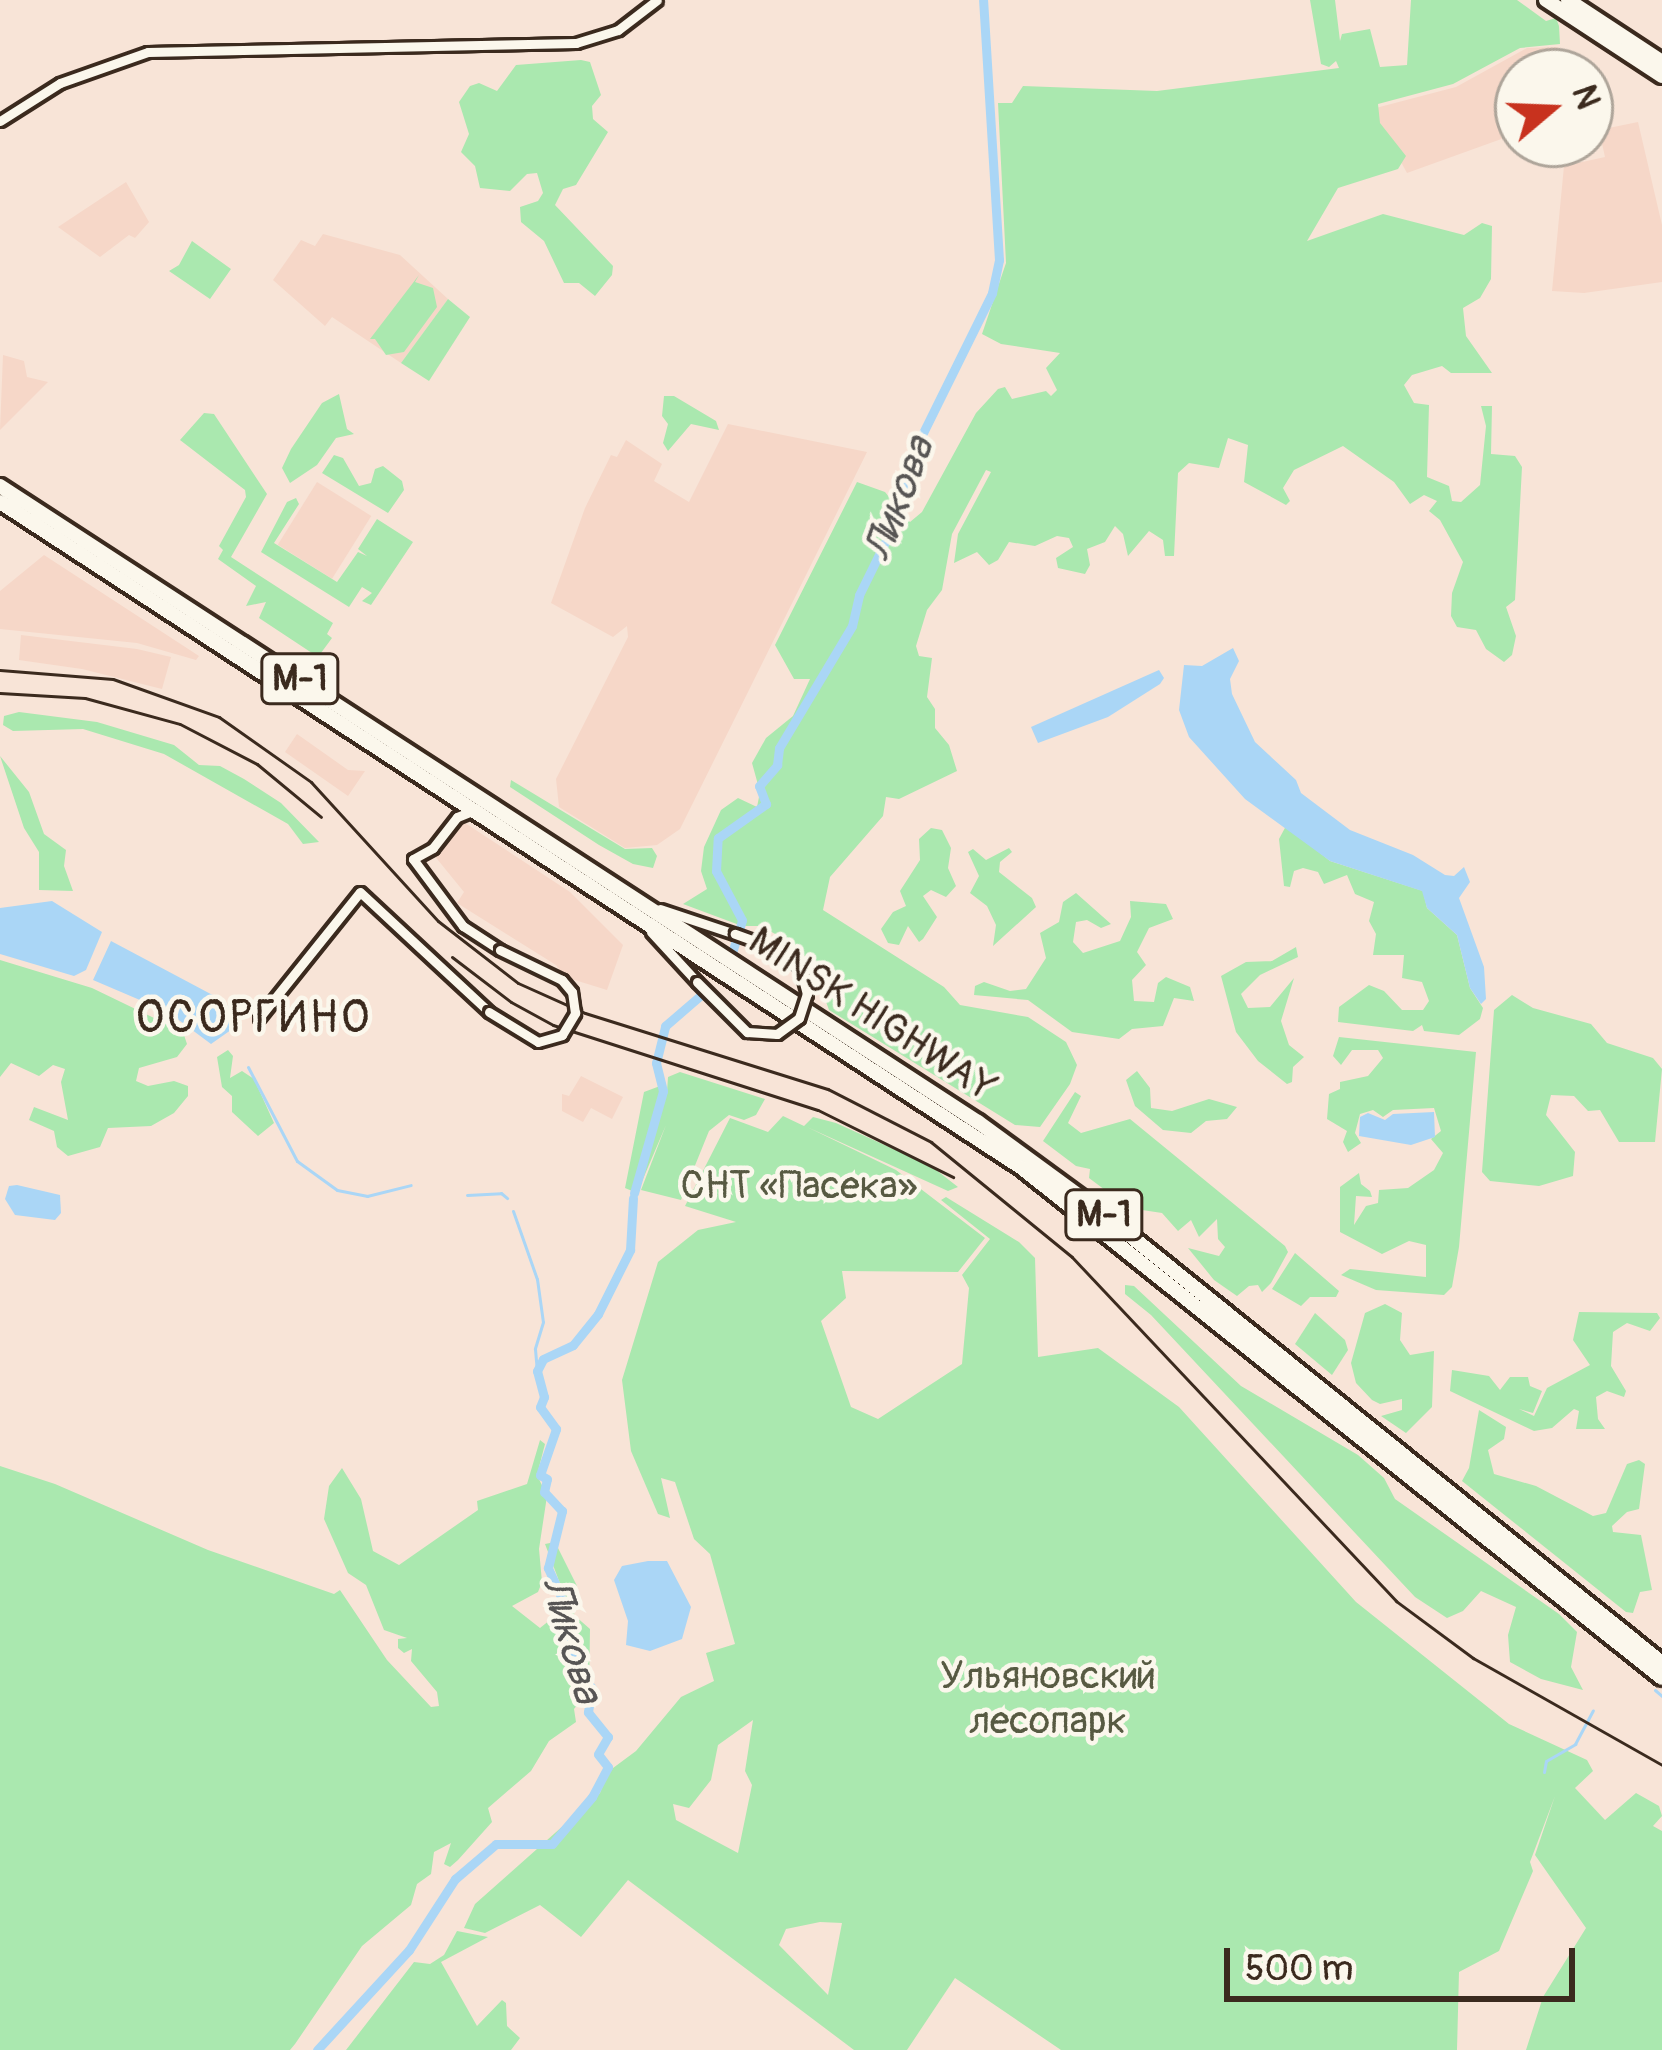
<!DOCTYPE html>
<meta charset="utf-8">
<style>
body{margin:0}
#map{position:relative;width:1662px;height:2050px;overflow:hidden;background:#f8e4d7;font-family:Pangolin,sans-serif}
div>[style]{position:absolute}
.built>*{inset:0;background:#f6d7c8;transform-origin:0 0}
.green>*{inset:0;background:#aae8af}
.water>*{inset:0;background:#aad6f6}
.stream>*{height:3px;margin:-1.5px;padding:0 1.5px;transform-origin:1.5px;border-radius:1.5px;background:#aad6f6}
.river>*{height:9px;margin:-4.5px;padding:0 4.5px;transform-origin:4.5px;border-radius:4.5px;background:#aad6f6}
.roads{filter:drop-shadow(3px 0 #3b2a1e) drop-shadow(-3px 0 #3b2a1e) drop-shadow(0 3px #3b2a1e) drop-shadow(0 -3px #3b2a1e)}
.secondary>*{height:9px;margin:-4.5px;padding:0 4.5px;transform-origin:4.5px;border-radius:4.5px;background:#fbf7ec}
.highway>*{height:14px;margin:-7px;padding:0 7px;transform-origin:7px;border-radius:7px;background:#fbf7ec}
.rail>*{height:3px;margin:-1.5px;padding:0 1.5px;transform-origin:1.5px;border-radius:1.5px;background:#3b2a1e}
.bridges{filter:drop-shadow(3px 0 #3b2a1e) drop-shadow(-3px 0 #3b2a1e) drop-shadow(0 3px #3b2a1e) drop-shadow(0 -3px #3b2a1e)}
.secondary-bridge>*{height:9px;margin:-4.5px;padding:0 4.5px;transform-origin:4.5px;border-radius:4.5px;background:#fbf7ec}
span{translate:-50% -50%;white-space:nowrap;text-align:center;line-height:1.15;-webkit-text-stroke:9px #fbf7ec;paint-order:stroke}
.shield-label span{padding:3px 9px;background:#fbf7ec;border:3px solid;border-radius:9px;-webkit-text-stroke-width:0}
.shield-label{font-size:36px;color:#3b2a1e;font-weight:700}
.street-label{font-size:39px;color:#3b2a1e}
.park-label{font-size:39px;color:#575a42}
.water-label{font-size:42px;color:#575554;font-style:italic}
.quarter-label{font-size:45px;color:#3b2a1e;letter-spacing:3px}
.north{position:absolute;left:1494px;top:48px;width:120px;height:120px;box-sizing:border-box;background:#fbf7ec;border:3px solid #aea59a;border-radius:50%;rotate:71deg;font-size:33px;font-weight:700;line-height:48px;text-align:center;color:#3b2a1e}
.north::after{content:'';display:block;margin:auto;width:42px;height:54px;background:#c8321e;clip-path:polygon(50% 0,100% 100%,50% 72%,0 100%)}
.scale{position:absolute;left:1224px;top:1948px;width:351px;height:54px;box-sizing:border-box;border:6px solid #3b2a1e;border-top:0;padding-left:15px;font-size:36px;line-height:42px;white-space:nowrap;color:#3b2a1e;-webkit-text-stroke:9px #fbf7ec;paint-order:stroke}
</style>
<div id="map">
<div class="built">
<i style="clip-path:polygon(1557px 47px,1555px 72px,1518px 72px,1518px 133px,1407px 173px,1372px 109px,1456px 87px,1527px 48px)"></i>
<i style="clip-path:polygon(1638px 122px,1662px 225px,1662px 282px,1584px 293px,1552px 291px,1564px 166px,1605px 157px,1599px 130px)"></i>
<i style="clip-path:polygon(126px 182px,149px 222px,135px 238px,129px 235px,100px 257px,58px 227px)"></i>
<i style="clip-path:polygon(323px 234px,400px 255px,448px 299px,401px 363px,332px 317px,325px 326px,273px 280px,301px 240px,315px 246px)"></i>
<i style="clip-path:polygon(3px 355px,24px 361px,27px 377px,48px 382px,0 430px)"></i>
<i style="clip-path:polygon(728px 424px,867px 452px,680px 829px,657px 845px,625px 848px,559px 807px,556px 779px,628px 637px,627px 626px,613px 637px,551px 603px,585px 508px,611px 455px,617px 457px,626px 440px,662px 464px,654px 481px,689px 502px)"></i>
<i style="left:317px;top:482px;width:64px;height:74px;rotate:32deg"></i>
<i style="clip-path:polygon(44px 555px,199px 656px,196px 660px,137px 643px,0 629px,0 591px)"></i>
<i style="clip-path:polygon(21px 635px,137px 649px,171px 657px,162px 689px,82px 669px,19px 660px)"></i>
<i style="clip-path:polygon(297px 734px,348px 770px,365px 771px,348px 796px,285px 752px)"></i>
<i style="clip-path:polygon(462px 821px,570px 892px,623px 945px,607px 990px,565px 977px,556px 965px,457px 903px,464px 892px,433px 854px)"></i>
<i style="clip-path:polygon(581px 1076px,623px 1097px,612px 1119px,591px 1108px,583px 1122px,562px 1111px,562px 1094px,569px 1096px)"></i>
</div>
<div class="green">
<i style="clip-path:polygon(1310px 0,1335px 0,1340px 41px,1342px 34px,1370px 29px,1380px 67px,1407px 65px,1411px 0,1517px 0,1546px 21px,1556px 18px,1559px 26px,1560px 44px,1520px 48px,1453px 84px,1378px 104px,1380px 123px,1406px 156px,1398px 169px,1338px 188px,1307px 241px,1383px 214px,1464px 235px,1482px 223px,1492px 226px,1491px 279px,1480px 298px,1463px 308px,1466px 336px,1492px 373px,1451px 373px,1442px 366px,1412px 375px,1404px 385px,1414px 403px,1429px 405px,1427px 477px,1449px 486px,1452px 501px,1461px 502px,1480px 485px,1486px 426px,1481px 406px,1492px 406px,1491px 454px,1515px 456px,1522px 467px,1515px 600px,1506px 607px,1516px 636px,1512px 655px,1504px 662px,1486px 649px,1476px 630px,1457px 627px,1451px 616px,1452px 593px,1463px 562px,1440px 520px,1429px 511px,1437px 501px,1424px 495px,1410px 504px,1394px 482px,1343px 446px,1294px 470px,1283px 488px,1290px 501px,1286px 505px,1244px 482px,1248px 445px,1228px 438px,1219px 468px,1189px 463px,1178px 473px,1174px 556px,1165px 556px,1163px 540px,1149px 531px,1128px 556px,1123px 534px,1115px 526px,1105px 542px,1087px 549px,1090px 565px,1085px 574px,1058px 568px,1056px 558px,1073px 547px,1069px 538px,1057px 536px,1035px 546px,1009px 542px,998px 560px,989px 565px,977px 552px,954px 563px,958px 534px,991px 472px,986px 470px,952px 534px,942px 590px,927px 610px,916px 646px,919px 656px,932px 658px,927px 697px,935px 709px,935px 728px,949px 745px,957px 771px,899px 799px,886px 797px,883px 816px,830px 877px,823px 910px,944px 987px,960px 1005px,1028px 1017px,1066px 1042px,1077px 1065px,1070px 1084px,1040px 1127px,1015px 1125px,829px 1010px,815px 971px,798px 947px,761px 926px,742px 926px,683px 904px,707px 889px,701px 871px,704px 847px,721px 810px,738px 798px,757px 807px,760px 792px,752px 763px,766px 738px,793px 716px,810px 679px,794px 679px,775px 645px,857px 482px,885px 492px,910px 522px,922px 512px,976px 413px,998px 389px,1005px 387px,1012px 399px,1046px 391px,1051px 396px,1057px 390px,1046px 368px,1060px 353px,1001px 344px,982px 334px,1006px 263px,998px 103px,1012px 103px,1023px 86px,1157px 91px,1339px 68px,1336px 61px,1329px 67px,1321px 64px)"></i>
<i style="clip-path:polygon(581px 60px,590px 62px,601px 95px,592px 106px,593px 119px,608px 132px,576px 185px,563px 189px,555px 205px,613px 266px,612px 275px,595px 296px,579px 283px,564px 283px,544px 241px,521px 222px,520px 207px,538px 201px,543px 193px,537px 173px,527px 174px,510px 191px,480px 188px,475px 166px,461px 152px,469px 134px,459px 102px,470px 86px,479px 83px,497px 91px,516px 65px)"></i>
<i style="clip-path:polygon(192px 241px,231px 269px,210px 299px,169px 271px,179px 265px)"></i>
<i style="clip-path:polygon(419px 275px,415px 282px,433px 288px,437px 307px,404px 352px,386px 355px,375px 339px,370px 339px)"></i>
<i style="clip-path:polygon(448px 299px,470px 317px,429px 381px,401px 363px)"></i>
<i style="clip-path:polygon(339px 394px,347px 429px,354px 434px,336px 438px,317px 465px,290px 483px,282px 468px,291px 449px,322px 403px)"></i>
<i style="clip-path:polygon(664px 396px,674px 396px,716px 421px,719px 430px,691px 424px,668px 451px,663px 443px,668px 424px,662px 416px)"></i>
<i style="clip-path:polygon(204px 413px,214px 414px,267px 494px,231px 557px,333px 623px,327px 634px,332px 638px,318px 657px,259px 618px,266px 602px,246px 606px,256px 586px,218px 559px,223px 550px,219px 546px,246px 497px,245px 490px,180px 440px)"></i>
<i style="clip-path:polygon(334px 455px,343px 458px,359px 486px,371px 483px,375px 469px,383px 466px,402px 481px,404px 490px,388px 513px,322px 473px)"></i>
<i style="clip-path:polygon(296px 498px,299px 504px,274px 543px,337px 582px,358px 552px,367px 556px,358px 549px,377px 519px,413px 542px,371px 605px,362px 601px,372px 593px,362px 587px,349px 607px,261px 552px,287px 502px)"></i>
<i style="clip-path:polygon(19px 712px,97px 722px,174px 745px,199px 765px,220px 766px,244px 779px,281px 803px,319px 842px,303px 844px,288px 824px,164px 754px,83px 729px,13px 731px,3px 725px,4px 716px)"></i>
<i style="clip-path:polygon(0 756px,29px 792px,44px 834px,66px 850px,64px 866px,73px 891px,39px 890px,39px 852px,24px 828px)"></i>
<i style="clip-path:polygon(511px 780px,625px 849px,652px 848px,657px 856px,653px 868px,633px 864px,599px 845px,510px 787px)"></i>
<i style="clip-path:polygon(1286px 826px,1330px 861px,1423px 891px,1427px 908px,1457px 935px,1470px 988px,1483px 1008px,1480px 1019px,1459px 1035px,1424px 1031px,1422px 1025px,1413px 1031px,1338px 1022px,1339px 1007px,1369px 985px,1384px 991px,1402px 1010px,1423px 1010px,1429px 1001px,1422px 982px,1402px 978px,1404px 955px,1373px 955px,1376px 934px,1369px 921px,1374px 902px,1355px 894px,1347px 875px,1324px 884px,1318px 872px,1303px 868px,1294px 871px,1290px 887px,1284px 886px,1279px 839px)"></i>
<i style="clip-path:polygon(931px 828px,942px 830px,951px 848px,948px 868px,956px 886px,946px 897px,931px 890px,923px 896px,937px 917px,923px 939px,919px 942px,908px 926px,899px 945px,888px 943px,881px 929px,893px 912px,906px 906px,900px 891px,920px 860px,919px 839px)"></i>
<i style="clip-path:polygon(1009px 848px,1012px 852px,1000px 862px,999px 872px,1032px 898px,1036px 907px,993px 946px,996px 925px,987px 906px,970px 893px,979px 876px,968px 852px,973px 849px,986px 860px)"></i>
<i style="clip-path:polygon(1076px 893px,1111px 924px,1101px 928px,1087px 920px,1076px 922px,1073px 942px,1083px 953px,1120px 941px,1131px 917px,1130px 901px,1166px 904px,1173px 919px,1149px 928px,1137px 952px,1146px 965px,1132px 980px,1134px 1001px,1154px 1002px,1158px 983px,1166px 977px,1190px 987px,1194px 1001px,1174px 998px,1163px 1026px,1132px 1029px,1119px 1039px,1072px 1032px,1028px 1000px,974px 995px,975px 986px,984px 982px,1010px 991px,1026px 989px,1046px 958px,1040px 933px,1059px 922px,1063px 902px)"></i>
<i style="clip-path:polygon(1296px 947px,1298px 957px,1260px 975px,1241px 994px,1248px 1008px,1270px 1007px,1294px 978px,1281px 1021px,1289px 1045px,1304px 1057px,1293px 1067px,1292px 1082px,1287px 1084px,1258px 1061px,1236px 1032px,1221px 976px,1246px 962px,1272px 961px)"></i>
<i style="clip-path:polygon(0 960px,92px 988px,183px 1032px,187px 1044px,177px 1057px,139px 1068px,136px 1081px,148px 1086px,174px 1081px,188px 1086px,188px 1096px,174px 1113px,151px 1126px,108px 1128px,100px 1147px,68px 1156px,57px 1147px,54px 1131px,29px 1120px,34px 1107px,68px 1120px,61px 1082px,65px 1069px,53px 1065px,39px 1076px,11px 1063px,0 1077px)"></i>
<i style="clip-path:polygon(1512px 995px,1533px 1008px,1591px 1024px,1607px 1043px,1653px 1058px,1662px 1069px,1655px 1142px,1619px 1142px,1600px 1110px,1588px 1111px,1574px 1096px,1551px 1095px,1546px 1115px,1575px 1152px,1573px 1176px,1539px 1186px,1490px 1181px,1482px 1172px,1494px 1010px)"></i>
<i style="clip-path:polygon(1339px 1037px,1476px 1052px,1459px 1247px,1452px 1287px,1444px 1295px,1376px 1290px,1341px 1275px,1350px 1269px,1426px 1277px,1426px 1245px,1409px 1241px,1382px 1254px,1340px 1232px,1340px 1187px,1359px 1173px,1361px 1184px,1370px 1191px,1372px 1197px,1356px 1196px,1354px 1225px,1366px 1206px,1378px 1203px,1379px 1190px,1408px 1188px,1434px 1170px,1443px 1153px,1431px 1139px,1441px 1131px,1434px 1108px,1393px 1110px,1383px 1117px,1373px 1110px,1360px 1114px,1355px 1133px,1361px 1143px,1348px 1152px,1343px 1142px,1347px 1131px,1327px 1119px,1329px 1094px,1340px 1089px,1340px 1082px,1368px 1076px,1383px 1058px,1378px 1050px,1352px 1050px,1341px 1065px,1333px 1056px)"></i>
<i style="clip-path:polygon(228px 1050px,233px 1056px,230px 1078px,242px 1071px,254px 1079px,274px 1123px,258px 1136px,232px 1112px,232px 1096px,222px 1087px,217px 1057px)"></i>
<i style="clip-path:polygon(1137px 1071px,1150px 1088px,1151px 1108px,1172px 1111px,1209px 1099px,1237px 1107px,1227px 1119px,1206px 1121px,1191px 1133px,1163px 1130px,1135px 1106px,1126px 1080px)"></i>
<i style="clip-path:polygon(680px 1072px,765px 1099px,756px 1115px,744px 1120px,729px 1115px,709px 1131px,681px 1200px,641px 1190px,666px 1125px,637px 1193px,625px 1188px,644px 1092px,660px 1086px,667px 1092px,668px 1077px)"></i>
<i style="clip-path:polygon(1075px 1092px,1081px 1096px,1068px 1123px,1081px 1133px,1130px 1119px,1285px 1246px,1288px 1252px,1271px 1283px,1262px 1292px,1258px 1285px,1249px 1286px,1237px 1296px,1214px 1280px,1188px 1248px,1219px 1256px,1225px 1247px,1218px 1239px,1217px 1219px,1199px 1237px,1191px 1220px,1178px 1231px,1162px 1213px,1129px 1208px,1089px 1178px,1090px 1169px,1076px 1166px,1043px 1141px)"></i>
<i style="clip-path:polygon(evenodd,783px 1116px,804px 1126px,813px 1117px,836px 1123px,931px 1166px,958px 1187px,948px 1191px,807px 1127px,896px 1170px,985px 1238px,958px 1272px,842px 1271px,846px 1298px,821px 1321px,851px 1407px,878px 1419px,962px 1364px,969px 1288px,962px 1275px,990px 1239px,941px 1200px,946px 1197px,1019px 1242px,1035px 1258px,1038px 1357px,1098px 1348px,1179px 1407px,1356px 1602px,1509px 1724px,1587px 1760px,1593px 1771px,1575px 1788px,1605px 1820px,1636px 1793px,1659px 1806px,1662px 1816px,1653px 1826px,1662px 1831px,1662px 2050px,1526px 2050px,1543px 1997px,1586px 1928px,1535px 1855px,1555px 1796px,1530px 1862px,1533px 1871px,1499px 1951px,1459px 1972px,1457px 2050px,1061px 2050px,955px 1978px,907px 2050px,854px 2050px,628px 1880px,581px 1937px,540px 1905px,485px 1933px,464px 1928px,475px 1904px,600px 1793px,609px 1771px,636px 1751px,681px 1697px,714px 1681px,706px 1653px,735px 1644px,710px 1554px,694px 1539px,675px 1482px,661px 1478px,670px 1518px,658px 1514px,631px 1451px,622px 1380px,658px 1262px,698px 1230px,736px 1222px,685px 1206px,730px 1118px,768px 1132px,783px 1116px,753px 1720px,745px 1771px,752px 1785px,738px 1853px,676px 1820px,673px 1804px,689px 1808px,711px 1780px,718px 1745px,753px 1720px,783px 1116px,820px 1922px,842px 1923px,828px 1995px,779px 1945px,786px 1929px,820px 1922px)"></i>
<i style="clip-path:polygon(1295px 1253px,1339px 1291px,1336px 1297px,1310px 1297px,1301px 1306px,1272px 1289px)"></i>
<i style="clip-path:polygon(1125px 1285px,1134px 1286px,1241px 1386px,1358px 1455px,1384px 1478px,1395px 1499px,1559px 1614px,1577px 1632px,1571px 1667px,1583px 1690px,1541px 1679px,1510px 1662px,1508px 1635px,1516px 1607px,1481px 1591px,1463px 1611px,1447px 1618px,1415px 1597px,1151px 1315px,1125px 1294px)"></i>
<i style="clip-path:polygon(1385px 1304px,1402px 1313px,1400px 1340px,1410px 1355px,1434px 1351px,1432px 1407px,1406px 1433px,1381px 1416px,1402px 1410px,1402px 1399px,1380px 1404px,1372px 1400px,1356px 1383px,1351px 1363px,1365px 1313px)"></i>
<i style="clip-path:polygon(1579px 1312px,1657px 1313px,1660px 1318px,1650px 1331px,1627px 1323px,1613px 1332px,1611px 1366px,1626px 1391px,1624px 1397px,1607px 1391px,1596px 1397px,1598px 1419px,1605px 1429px,1576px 1429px,1579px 1411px,1574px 1409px,1552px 1428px,1534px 1431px,1450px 1391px,1452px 1370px,1489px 1376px,1500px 1390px,1510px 1377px,1528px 1377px,1530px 1386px,1542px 1391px,1533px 1413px,1519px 1409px,1534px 1416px,1547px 1388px,1590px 1365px,1573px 1340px)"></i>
<i style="clip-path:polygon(1315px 1313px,1345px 1340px,1348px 1350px,1332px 1375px,1295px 1344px)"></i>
<i style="clip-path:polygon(1479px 1410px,1506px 1427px,1504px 1439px,1488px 1450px,1494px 1474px,1536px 1486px,1593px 1516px,1606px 1513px,1627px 1464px,1639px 1460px,1645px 1464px,1639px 1509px,1627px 1512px,1612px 1526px,1613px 1532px,1641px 1535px,1652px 1590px,1640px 1592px,1633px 1613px,1626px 1612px,1462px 1481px,1469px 1468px)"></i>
<i style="clip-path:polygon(540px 1440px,545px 1444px,537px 1475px,547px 1496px,539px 1549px,542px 1582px,538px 1592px,512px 1606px,540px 1628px,550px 1620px,570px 1644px,579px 1639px,557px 1611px,564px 1606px,564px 1594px,545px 1544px,555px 1542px,577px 1586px,574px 1615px,590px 1629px,589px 1691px,574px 1709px,576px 1722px,549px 1741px,531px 1771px,488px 1808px,492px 1822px,458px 1860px,450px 1867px,444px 1864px,451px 1843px,434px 1852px,431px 1874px,417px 1884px,411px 1905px,362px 1946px,295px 2044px,290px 2050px,0 2050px,0 1466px,55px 1484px,208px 1550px,334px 1594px,340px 1590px,387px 1660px,431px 1707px,439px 1706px,437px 1692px,411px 1661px,412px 1649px,404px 1653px,398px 1648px,398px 1639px,407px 1638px,384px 1630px,366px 1585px,348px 1573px,324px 1519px,329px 1486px,342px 1468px,361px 1499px,373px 1551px,399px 1565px,478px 1510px,477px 1501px,527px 1484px)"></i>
<i style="clip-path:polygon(457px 1931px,488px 1937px,441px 1962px,477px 2026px,502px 2000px,506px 2003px,507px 2026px,520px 2038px,511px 2050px,346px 2050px,414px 1962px,430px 1964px,444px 1955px)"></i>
</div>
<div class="water">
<i style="clip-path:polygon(1233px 648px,1239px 661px,1230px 679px,1232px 694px,1255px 742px,1296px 780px,1301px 793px,1350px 830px,1413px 855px,1445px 875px,1454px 876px,1464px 867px,1470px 882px,1459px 898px,1484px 967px,1486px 999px,1481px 1004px,1470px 988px,1457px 935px,1427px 908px,1422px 891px,1330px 861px,1245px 799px,1189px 737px,1179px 710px,1184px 665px,1202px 666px)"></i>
<i style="clip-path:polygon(1159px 670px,1164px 678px,1160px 684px,1108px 717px,1038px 743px,1031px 727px)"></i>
<i style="clip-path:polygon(52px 901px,102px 932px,86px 970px,74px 976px,0 954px,0 908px)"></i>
<i style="clip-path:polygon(111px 941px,222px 1000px,238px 1016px,238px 1025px,211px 1044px,168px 1012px,93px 980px)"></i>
<i style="clip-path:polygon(1434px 1112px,1435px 1137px,1411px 1145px,1359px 1136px,1360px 1117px,1368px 1113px,1385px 1120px,1393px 1114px)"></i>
<i style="clip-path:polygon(17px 1185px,60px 1195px,61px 1213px,55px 1220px,15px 1215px,5px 1199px,9px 1186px)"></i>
<i style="clip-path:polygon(648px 1561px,667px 1561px,691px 1607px,682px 1639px,650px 1651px,626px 1645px,628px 1621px,614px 1580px,622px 1566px)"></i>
</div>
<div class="stream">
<i style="left:248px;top:1067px;width:106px;rotate:62.5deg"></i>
<i style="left:297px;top:1161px;width:49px;rotate:35.9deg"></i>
<i style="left:337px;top:1190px;width:31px;rotate:11deg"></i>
<i style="left:367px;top:1196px;width:45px;rotate:-14deg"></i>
<i style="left:467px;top:1195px;width:34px;rotate:-3deg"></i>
<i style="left:501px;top:1193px;width:8px;rotate:40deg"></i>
<i style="left:513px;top:1211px;width:72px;rotate:70.6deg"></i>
<i style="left:537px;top:1279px;width:43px;rotate:82.1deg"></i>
<i style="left:543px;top:1322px;width:28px;rotate:107deg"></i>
<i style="left:535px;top:1349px;width:22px;rotate:85deg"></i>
<i style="left:1655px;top:1690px;width:9px;rotate:41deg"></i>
<i style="left:1544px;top:1772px;width:11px;rotate:-80deg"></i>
<i style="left:1546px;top:1761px;width:34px;rotate:-30deg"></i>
<i style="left:1575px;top:1744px;width:38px;rotate:-62deg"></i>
</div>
<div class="river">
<i style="left:732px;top:953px;width:34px;rotate:-73deg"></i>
<i style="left:742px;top:920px;width:55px;rotate:-118deg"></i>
<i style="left:716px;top:871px;width:33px;rotate:-87deg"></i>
<i style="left:718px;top:838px;width:59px;rotate:-35.3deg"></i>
<i style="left:766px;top:804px;width:19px;rotate:-111deg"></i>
<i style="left:759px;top:786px;width:28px;rotate:-49deg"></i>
<i style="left:777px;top:765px;width:17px;rotate:-83deg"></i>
<i style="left:779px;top:748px;width:142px;rotate:-59.1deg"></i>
<i style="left:852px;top:626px;width:32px;rotate:-77deg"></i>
<i style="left:859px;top:595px;width:70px;rotate:-63.8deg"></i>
<i style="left:890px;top:532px;width:84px;rotate:-73.5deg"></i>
<i style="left:914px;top:451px;width:176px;rotate:-63.7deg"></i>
<i style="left:992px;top:293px;width:34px;rotate:-78deg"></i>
<i style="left:999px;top:260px;width:260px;rotate:-93.5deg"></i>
<i style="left:634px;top:1193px;width:106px;rotate:-74.1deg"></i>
<i style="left:663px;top:1091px;width:29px;rotate:-104deg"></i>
<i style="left:656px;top:1063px;width:38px;rotate:-76deg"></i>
<i style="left:665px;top:1026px;width:48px;rotate:-40.7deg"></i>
<i style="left:317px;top:2050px;width:136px;rotate:-47.4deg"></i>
<i style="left:409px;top:1950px;width:85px;rotate:-57.1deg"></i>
<i style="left:455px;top:1879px;width:54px;rotate:-40.5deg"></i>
<i style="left:496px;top:1844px;width:56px"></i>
<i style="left:552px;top:1844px;width:62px;rotate:-49.6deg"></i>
<i style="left:592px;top:1797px;width:34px;rotate:-62deg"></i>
<i style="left:608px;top:1767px;width:16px;rotate:-128deg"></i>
<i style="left:598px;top:1754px;width:20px;rotate:-60deg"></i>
<i style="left:608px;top:1737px;width:32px;rotate:-129deg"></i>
<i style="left:588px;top:1712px;width:24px;rotate:-81deg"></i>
<i style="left:592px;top:1688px;width:23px;rotate:-131deg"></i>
<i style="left:577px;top:1671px;width:79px;rotate:-102.4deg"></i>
<i style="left:560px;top:1594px;width:29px;rotate:-115deg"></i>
<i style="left:548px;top:1568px;width:59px;rotate:-76.2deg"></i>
<i style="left:562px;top:1511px;width:26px;rotate:-133deg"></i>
<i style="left:544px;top:1492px;width:13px;rotate:-77deg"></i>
<i style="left:547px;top:1479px;width:8px;rotate:-150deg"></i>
<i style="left:540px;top:1475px;width:49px;rotate:-70.8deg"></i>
<i style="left:556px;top:1429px;width:27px;rotate:-126deg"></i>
<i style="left:540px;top:1407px;width:11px;rotate:-68deg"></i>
<i style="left:544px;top:1397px;width:27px;rotate:-105deg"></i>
<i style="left:537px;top:1371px;width:13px;rotate:-63deg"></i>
<i style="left:543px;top:1359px;width:33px;rotate:-25deg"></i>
<i style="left:573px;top:1345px;width:40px;rotate:-51deg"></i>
<i style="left:598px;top:1314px;width:72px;rotate:-63.4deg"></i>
<i style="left:630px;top:1250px;width:52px;rotate:-86.7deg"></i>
</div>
<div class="roads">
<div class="secondary">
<i style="left:0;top:121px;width:71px;rotate:-32.3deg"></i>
<i style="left:60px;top:83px;width:93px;rotate:-19.4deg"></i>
<i style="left:148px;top:52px;width:428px;rotate:-1.2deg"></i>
<i style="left:576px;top:43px;width:44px;rotate:-17.2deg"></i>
<i style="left:618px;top:30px;width:49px;rotate:-37.6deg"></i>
<i style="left:472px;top:811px;width:16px;rotate:158deg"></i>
<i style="left:457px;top:817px;width:39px;rotate:128deg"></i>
<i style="left:433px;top:848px;width:23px;rotate:151deg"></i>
<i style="left:413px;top:859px;width:84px;rotate:53.3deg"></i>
<i style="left:463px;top:926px;width:44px;rotate:33deg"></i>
<i style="left:660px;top:909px;width:79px;rotate:18.4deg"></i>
<i style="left:651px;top:932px;width:68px;rotate:47.4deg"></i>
<i style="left:259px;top:1018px;width:161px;rotate:-51.3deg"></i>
<i style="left:360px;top:892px;width:176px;rotate:42.9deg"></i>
</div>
<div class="highway">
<i style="left:1546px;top:0;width:139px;rotate:33.2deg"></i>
<i style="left:1568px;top:0;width:113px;rotate:33.4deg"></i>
<i style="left:0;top:486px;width:1167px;rotate:33.04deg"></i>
<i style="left:978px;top:1122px;width:147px;rotate:36.2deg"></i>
<i style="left:1097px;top:1209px;width:725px;rotate:38.78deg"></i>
<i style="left:0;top:502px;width:1220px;rotate:33.09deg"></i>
<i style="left:1022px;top:1168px;width:818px;rotate:38.55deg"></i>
</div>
</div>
<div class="rail">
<i style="left:0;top:670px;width:113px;rotate:4.6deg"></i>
<i style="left:113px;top:679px;width:113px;rotate:19.7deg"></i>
<i style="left:219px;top:717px;width:113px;rotate:35.2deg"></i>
<i style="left:311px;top:782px;width:188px;rotate:47.6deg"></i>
<i style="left:438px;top:921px;width:101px;rotate:37.8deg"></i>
<i style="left:518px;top:983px;width:73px;rotate:24.1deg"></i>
<i style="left:585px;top:1013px;width:255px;rotate:17.4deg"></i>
<i style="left:828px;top:1089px;width:116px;rotate:27.2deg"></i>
<i style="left:931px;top:1142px;width:182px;rotate:39.2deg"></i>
<i style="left:1072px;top:1257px;width:473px;rotate:46.7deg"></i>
<i style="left:1396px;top:1601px;width:96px;rotate:36.5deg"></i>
<i style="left:1473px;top:1658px;width:217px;rotate:29.5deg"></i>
<i style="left:0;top:693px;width:85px;rotate:3.4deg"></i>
<i style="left:85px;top:698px;width:98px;rotate:15.3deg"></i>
<i style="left:180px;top:724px;width:87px;rotate:27.5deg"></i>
<i style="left:257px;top:764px;width:83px;rotate:39.6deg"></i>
<i style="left:452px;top:957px;width:74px;rotate:37.3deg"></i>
<i style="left:511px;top:1002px;width:48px;rotate:28.7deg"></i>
<i style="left:553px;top:1025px;width:278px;rotate:17.8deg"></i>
<i style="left:818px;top:1110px;width:151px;rotate:26.4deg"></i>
</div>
<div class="bridges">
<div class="secondary-bridge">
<i style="left:697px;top:982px;width:71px;rotate:45deg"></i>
<i style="left:747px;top:1032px;width:30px;rotate:4deg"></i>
<i style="left:777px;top:1034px;width:27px;rotate:-36deg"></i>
<i style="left:799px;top:1018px;width:25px;rotate:-72deg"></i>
<i style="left:807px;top:994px;width:28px;rotate:-105deg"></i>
<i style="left:800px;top:967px;width:29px;rotate:-142deg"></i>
<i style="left:777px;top:949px;width:45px;rotate:-160.3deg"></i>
<i style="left:489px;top:1012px;width:57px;rotate:31.5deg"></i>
<i style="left:538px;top:1042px;width:25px;rotate:-16deg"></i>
<i style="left:562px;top:1035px;width:26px;rotate:-59deg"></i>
<i style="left:575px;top:1013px;width:21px;rotate:-98deg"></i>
<i style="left:572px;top:992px;width:16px;rotate:-130deg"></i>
<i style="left:562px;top:980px;width:69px;rotate:-154.2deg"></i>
</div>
</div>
<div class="shield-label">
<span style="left:300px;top:679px">М-1</span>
<span style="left:1104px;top:1215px">М-1</span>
</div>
<div class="street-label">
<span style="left:872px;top:1015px;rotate:33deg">MINSK HIGHWAY</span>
</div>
<div class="park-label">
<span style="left:799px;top:1186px">СНТ «Пасека»</span>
<span style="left:1048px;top:1699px">Ульяновский<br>лесопарк</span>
</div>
<div class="water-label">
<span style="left:899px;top:499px;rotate:-69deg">Ликова</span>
<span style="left:571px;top:1640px;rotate:74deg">Ликова</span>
</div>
<div class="quarter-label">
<span style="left:254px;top:1019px">ОСОРГИНО</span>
</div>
<div class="north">N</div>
<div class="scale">500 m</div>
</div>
